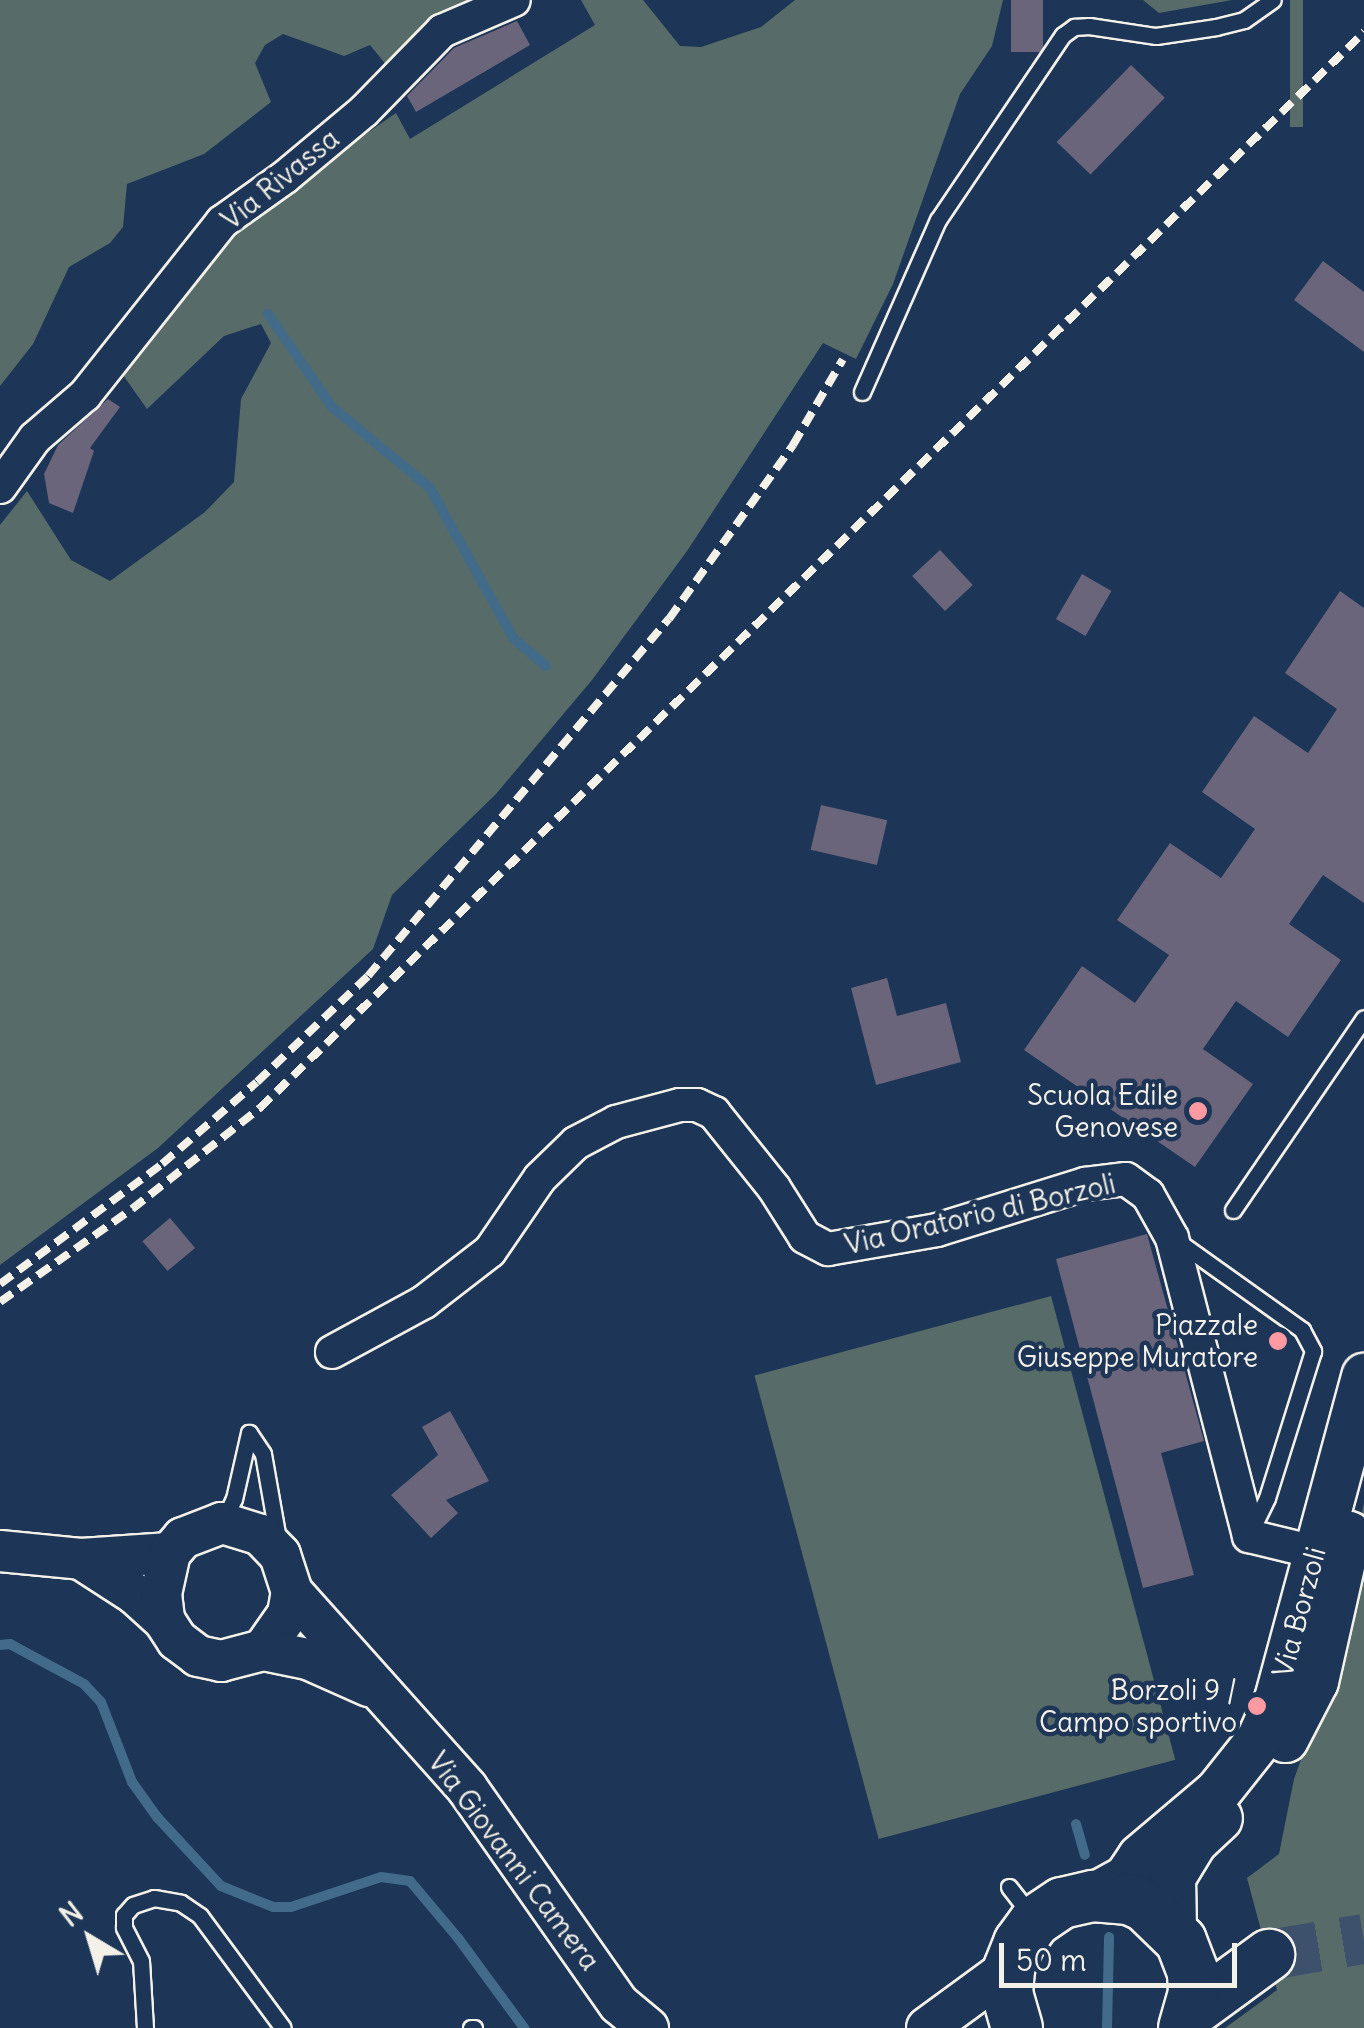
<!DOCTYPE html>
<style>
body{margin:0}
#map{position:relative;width:1364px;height:2028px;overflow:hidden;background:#1d3557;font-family:Delius,sans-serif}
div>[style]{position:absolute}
.green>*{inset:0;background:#576c68;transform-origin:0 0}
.stream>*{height:10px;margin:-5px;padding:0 5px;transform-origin:5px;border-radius:5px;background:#416b88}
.building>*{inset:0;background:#6a657a;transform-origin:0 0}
.primary-tunnel>*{height:50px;margin-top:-25px;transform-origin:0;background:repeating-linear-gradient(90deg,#3d516d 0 50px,transparent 0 75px)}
.roads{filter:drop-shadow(2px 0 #f4f1e8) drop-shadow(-2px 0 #f4f1e8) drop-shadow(0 2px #f4f1e8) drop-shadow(0 -2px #f4f1e8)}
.service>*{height:15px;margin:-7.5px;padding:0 7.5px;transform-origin:7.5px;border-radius:7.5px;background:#1d3557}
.minor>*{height:32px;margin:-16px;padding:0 16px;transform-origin:16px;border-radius:16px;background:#1d3557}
.tertiary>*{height:40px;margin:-20px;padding:0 20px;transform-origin:20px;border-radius:20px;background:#1d3557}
.secondary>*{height:45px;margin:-22.5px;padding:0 22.5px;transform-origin:22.5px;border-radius:22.5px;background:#1d3557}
.primary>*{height:50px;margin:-25px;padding:0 25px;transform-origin:25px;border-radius:25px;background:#1d3557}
.rail>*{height:8px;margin-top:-4px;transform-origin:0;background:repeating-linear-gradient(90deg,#f4f1e8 0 15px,transparent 0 23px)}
.dots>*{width:28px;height:28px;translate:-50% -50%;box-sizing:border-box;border:5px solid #1d3557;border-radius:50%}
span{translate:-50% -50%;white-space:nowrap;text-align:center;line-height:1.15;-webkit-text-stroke:9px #1d3557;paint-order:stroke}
.street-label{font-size:28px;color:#f4f1e8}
.poi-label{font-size:28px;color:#f4f1e8}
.right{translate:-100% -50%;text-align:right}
.north{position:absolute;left:40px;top:1888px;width:100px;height:100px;-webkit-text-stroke:8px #1d3557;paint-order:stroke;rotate:322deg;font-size:28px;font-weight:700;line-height:40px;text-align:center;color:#f4f1e8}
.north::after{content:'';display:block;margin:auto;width:35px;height:45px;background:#f4f1e8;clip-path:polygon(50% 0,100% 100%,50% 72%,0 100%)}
.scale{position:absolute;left:999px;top:1943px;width:238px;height:45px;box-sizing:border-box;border:5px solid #f4f1e8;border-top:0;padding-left:12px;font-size:30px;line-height:35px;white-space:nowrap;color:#f4f1e8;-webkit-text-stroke:8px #1d3557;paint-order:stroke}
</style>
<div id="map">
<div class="green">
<i style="clip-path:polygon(0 0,483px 0,387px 66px,370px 45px,344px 56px,283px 34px,265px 45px,255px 63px,271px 102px,204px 154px,127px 184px,123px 227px,110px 243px,69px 267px,33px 344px,0 386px)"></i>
<i style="clip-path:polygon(581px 0,643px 0,680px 46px,701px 47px,761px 27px,795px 0,1003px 0,992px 46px,960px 94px,893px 284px,856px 359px,823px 343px,687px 551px,592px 680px,496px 794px,392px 895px,373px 949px,158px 1148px,0 1265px,0 525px,27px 491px,71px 560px,110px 581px,205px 512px,234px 482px,241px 399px,271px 343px,261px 324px,224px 336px,147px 409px,123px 375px,214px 246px,275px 197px,396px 113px,410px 139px,595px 25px)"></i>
<i style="clip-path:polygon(1143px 0,1232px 0,1159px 13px)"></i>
<i style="left:1290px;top:0;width:13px;height:127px"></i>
<i style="left:1051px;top:1296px;width:480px;height:307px;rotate:75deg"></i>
<i style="clip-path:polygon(1364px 1503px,1364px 2028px,1225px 2028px,1277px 1990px,1247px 1878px,1279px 1854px,1294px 1779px,1323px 1698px)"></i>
</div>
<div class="stream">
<i style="left:268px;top:314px;width:113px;rotate:55.5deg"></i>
<i style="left:332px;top:407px;width:127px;rotate:39.6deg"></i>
<i style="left:430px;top:488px;width:171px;rotate:61deg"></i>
<i style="left:513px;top:638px;width:43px;rotate:40.3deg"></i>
<i style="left:0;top:1645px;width:10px;rotate:-6deg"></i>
<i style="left:10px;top:1644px;width:84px;rotate:28.4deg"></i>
<i style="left:84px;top:1684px;width:25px;rotate:47deg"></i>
<i style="left:101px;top:1702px;width:86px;rotate:68.8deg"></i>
<i style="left:132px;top:1782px;width:43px;rotate:54.5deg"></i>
<i style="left:157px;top:1817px;width:94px;rotate:47.2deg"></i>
<i style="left:221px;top:1886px;width:56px;rotate:22deg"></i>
<i style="left:273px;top:1907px;width:18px"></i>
<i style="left:291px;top:1907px;width:95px;rotate:-18.4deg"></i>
<i style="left:381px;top:1877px;width:29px;rotate:8deg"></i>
<i style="left:410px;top:1881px;width:75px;rotate:49.9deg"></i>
<i style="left:458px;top:1938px;width:112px;rotate:53.7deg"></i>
<i style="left:1076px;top:1824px;width:32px;rotate:74deg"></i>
<i style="left:1107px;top:2028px;width:91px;rotate:-88.7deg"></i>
</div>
<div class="building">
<i style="left:1011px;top:0;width:32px;height:52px"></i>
<i style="clip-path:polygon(517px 21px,530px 45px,416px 112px,407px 96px,454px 48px)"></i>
<i style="left:1131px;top:65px;width:47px;height:107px;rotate:44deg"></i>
<i style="clip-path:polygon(1323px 261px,1364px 292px,1364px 352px,1294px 300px)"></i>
<i style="clip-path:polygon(108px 399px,120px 407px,90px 448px,94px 451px,73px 513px,49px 503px,44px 474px,58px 445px)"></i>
<i style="left:940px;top:550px;width:48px;height:38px;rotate:47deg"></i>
<i style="left:1082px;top:574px;width:34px;height:52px;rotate:30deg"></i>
<i style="clip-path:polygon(1340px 591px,1364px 608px,1364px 903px,1323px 875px,1289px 924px,1341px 960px,1288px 1037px,1236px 1001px,1203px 1049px,1253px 1084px,1195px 1167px,1024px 1050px,1082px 966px,1135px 1003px,1169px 955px,1117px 920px,1170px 843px,1221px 878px,1255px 829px,1202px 792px,1254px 716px,1308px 753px,1337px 709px,1285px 673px)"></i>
<i style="left:821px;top:805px;width:68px;height:46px;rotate:13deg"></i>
<i style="clip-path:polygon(887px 978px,897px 1016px,946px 1003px,961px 1062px,876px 1085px,851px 988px)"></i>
<i style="left:170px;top:1218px;width:39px;height:36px;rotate:50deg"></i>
<i style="clip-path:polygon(1147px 1234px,1204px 1441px,1161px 1453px,1194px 1575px,1143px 1588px,1056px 1259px)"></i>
<i style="clip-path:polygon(450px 1411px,489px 1481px,446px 1500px,458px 1513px,431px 1538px,391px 1495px,438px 1455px,422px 1427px)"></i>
</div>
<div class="primary-tunnel">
<i style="left:1269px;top:1955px;width:96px;rotate:-9.6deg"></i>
</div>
<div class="roads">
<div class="service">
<i style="left:862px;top:392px;width:188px;rotate:-66.2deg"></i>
<i style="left:938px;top:220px;width:223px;rotate:-56deg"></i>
<i style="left:1063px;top:35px;width:14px;rotate:-36deg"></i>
<i style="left:1074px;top:27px;width:15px;rotate:-4deg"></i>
<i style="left:1089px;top:26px;width:68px;rotate:8.5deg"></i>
<i style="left:1156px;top:36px;width:61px;rotate:-8.5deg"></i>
<i style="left:1216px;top:27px;width:29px;rotate:-14deg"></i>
<i style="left:1244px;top:20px;width:35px;rotate:-35deg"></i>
<i style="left:1233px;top:1210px;width:232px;rotate:-55.7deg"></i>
<i style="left:1176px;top:1240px;width:155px;rotate:35.5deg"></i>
<i style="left:1302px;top:1330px;width:24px;rotate:62deg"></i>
<i style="left:1313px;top:1351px;width:154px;rotate:107.4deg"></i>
<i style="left:1267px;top:1498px;width:34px;rotate:116deg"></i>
<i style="left:249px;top:1433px;width:25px;rotate:56deg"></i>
<i style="left:263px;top:1454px;width:86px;rotate:80deg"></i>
<i style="left:224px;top:1520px;width:23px;rotate:-65deg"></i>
<i style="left:234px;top:1499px;width:68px;rotate:-77.2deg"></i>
<i style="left:1009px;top:1887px;width:34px;rotate:52deg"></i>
<i style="left:145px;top:2028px;width:67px;rotate:-93.4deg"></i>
<i style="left:141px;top:1961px;width:38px;rotate:-117deg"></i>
<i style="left:124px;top:1927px;width:12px;rotate:-90deg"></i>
<i style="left:124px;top:1915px;width:13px;rotate:-48deg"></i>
<i style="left:133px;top:1905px;width:22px;rotate:-18deg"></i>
<i style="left:154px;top:1898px;width:27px;rotate:10deg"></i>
<i style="left:181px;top:1903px;width:23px;rotate:34deg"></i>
<i style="left:200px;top:1916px;width:139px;rotate:53.5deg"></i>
<i style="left:471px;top:2028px;width:3px"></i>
</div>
<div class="minor">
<i style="left:0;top:487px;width:60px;rotate:-54.5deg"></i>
<i style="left:35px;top:438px;width:66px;rotate:-40.7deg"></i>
<i style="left:85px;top:395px;width:221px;rotate:-51.6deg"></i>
<i style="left:222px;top:222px;width:77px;rotate:-35.5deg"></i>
<i style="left:285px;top:177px;width:103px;rotate:-39.9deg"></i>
<i style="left:364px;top:111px;width:112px;rotate:-45.7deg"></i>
<i style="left:442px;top:31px;width:78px;rotate:-23.3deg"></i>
<i style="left:332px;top:1352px;width:105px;rotate:-28.5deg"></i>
<i style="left:424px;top:1302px;width:83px;rotate:-37.7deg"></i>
<i style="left:490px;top:1251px;width:88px;rotate:-55.6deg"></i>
<i style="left:540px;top:1178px;width:50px;rotate:-44.2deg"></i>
<i style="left:576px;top:1143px;width:45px;rotate:-27.7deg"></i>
<i style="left:616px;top:1122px;width:66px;rotate:-14.9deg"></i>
<i style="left:680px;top:1105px;width:17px"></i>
<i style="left:697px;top:1105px;width:19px;rotate:25deg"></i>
<i style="left:714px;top:1113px;width:96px;rotate:51.3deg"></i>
<i style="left:774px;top:1188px;width:58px;rotate:57.7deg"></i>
<i style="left:805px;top:1237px;width:26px;rotate:28deg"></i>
<i style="left:828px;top:1249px;width:111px;rotate:-9.9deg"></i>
<i style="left:937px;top:1230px;width:155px;rotate:-17.3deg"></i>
<i style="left:1085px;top:1184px;width:41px;rotate:-7deg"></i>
<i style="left:1126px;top:1179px;width:27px;rotate:36deg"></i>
<i style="left:1148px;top:1195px;width:49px;rotate:60.8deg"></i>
<i style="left:1172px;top:1238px;width:308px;rotate:75.5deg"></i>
<i style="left:1249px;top:1536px;width:93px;rotate:13.7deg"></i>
</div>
<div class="tertiary">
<i style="left:0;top:1551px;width:81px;rotate:5.6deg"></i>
<i style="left:81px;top:1559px;width:89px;rotate:-3.9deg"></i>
<i style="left:81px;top:1559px;width:64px;rotate:32.9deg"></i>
<i style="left:135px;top:1594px;width:39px;rotate:42deg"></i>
<i style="left:292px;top:1592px;width:263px;rotate:48.2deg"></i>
<i style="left:467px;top:1788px;width:264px;rotate:54.9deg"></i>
<i style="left:619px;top:2004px;width:38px;rotate:40deg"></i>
<i style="left:263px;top:1650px;width:44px;rotate:-55.2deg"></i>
<i style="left:288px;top:1614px;width:22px;rotate:-80deg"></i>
<i style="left:292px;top:1592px;width:39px;rotate:-108deg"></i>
<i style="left:280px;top:1555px;width:28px;rotate:-134deg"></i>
<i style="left:261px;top:1535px;width:41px;rotate:-162.9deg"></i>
<i style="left:222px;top:1523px;width:42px;rotate:159deg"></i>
<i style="left:183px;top:1538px;width:20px;rotate:131deg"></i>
<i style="left:170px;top:1553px;width:42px;rotate:102.4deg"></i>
<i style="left:161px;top:1594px;width:26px;rotate:83deg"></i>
<i style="left:164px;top:1620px;width:24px;rotate:57deg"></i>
<i style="left:177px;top:1640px;width:26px;rotate:37deg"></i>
<i style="left:198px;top:1656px;width:24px;rotate:12deg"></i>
<i style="left:221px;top:1661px;width:43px;rotate:-14.7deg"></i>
<i style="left:263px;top:1650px;width:46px;rotate:11.3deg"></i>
<i style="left:308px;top:1659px;width:67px;rotate:23.9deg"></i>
<i style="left:927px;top:2028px;width:102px;rotate:-36.2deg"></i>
</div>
<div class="secondary">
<i style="left:1285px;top:1739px;width:65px;rotate:-62.7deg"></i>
<i style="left:1315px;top:1681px;width:151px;rotate:-77.3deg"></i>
<i style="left:1093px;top:1896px;width:38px;rotate:-29deg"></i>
<i style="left:1126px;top:1878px;width:25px;rotate:-56deg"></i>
<i style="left:1140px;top:1857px;width:101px;rotate:-40.2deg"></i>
<i style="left:1217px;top:1792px;width:68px;rotate:-51.6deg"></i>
<i style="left:1259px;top:1739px;width:44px;rotate:-65.8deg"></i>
<i style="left:1277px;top:1699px;width:335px;rotate:-74.9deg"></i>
<i style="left:1173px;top:1929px;width:52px;rotate:-91.1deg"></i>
<i style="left:1172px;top:1877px;width:42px;rotate:-58.6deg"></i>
<i style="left:1194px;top:1841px;width:34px;rotate:-43deg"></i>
</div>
<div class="primary">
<i style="left:1191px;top:2012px;width:97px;rotate:-36.2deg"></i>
<i style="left:1017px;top:2028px;width:36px;rotate:-106deg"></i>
<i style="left:1007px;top:1993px;width:25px;rotate:-85deg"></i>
<i style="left:1009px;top:1968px;width:27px;rotate:-68deg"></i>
<i style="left:1019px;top:1943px;width:27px;rotate:-54deg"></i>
<i style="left:1035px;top:1921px;width:32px;rotate:-34deg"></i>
<i style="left:1062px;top:1903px;width:32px;rotate:-13deg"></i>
<i style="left:1093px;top:1896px;width:36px;rotate:5deg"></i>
<i style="left:1129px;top:1899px;width:17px;rotate:24deg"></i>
<i style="left:1145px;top:1906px;width:50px;rotate:44.2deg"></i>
<i style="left:1181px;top:1941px;width:34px;rotate:69deg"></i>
<i style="left:1193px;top:1973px;width:20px;rotate:87deg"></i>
<i style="left:1194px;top:1993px;width:36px;rotate:106deg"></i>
</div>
</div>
<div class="rail">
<i style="left:0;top:1284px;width:202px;rotate:-36.5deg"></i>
<i style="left:162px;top:1164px;width:125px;rotate:-40.8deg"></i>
<i style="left:257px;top:1082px;width:153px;rotate:-43.7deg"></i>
<i style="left:368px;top:976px;width:467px;rotate:-49.9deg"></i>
<i style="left:669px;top:619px;width:214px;rotate:-54.5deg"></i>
<i style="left:793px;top:445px;width:99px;rotate:-59.8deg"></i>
<i style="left:0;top:1302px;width:161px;rotate:-35.2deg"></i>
<i style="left:132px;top:1209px;width:163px;rotate:-38.3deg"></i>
<i style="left:260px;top:1108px;width:1542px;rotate:-44.26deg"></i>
</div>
<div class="dots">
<i style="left:1198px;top:1111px;background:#ff9aa2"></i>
<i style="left:1278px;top:1341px;background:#ff9aa2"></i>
<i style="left:1257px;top:1706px;background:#ff9aa2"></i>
</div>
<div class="street-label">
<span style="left:280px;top:179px;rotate:-39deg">Via Rivassa</span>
<span style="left:980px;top:1214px;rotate:-13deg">Via Oratorio di Borzoli</span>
<span style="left:1299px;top:1612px;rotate:-75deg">Via Borzoli</span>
<span style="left:514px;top:1861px;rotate:53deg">Via Giovanni Camera</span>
</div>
<div class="poi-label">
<span class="right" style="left:1178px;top:1111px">Scuola Edile<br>Genovese</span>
<span class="right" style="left:1258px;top:1341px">Piazzale<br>Giuseppe Muratore</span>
<span class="right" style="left:1237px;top:1706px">Borzoli 9 /<br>Campo sportivo</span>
</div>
<div class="north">N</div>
<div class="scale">50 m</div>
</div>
